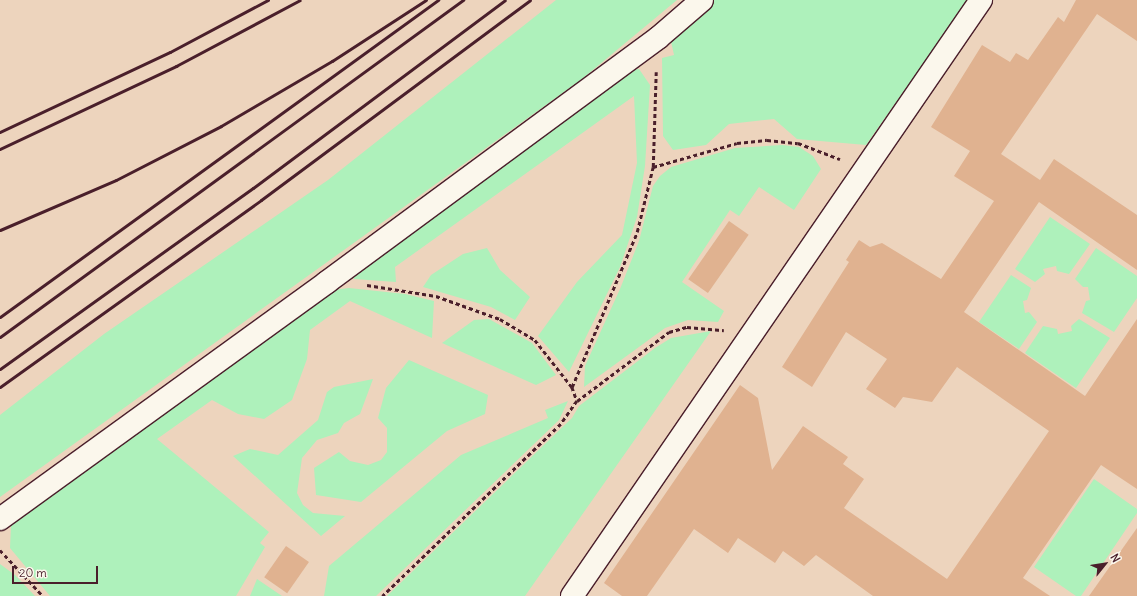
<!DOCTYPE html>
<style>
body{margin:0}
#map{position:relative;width:1137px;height:596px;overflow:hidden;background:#f3e2d0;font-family:Delius,sans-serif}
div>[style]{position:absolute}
.built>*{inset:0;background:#edd4bd;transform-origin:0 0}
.green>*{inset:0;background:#aef1bb}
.building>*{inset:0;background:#e0b290;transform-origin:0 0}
.path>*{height:2.5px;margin-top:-1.25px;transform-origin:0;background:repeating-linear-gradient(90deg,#4a1f2b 0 4px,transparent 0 7px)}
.roads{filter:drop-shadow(1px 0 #4a1f2b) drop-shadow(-1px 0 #4a1f2b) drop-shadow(0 1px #4a1f2b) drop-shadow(0 -1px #4a1f2b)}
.minor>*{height:22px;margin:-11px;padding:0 11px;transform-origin:11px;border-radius:11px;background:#fbf7ec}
.rail>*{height:3px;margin:-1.5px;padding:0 1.5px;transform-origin:1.5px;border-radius:1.5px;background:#4a1f2b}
span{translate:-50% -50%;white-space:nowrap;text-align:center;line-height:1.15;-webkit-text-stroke:3px #fbf7ec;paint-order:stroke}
.north{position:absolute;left:1085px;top:544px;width:40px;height:40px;-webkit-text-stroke:3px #fbf7ec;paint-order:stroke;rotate:60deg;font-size:11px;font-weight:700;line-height:16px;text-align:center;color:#4a1f2b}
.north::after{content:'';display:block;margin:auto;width:14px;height:18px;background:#4a1f2b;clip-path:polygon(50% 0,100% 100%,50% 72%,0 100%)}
.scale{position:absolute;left:12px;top:566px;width:86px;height:18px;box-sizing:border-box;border:2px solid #4a1f2b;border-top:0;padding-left:5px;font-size:12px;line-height:14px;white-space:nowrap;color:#4a1f2b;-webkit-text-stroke:3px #fbf7ec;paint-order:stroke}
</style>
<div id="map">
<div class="built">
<i style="left:0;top:0;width:1137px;height:596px"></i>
</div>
<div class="green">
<i style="clip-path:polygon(556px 0,677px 0,582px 79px,0 497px,0 415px,104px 334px,328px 180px)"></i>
<i style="clip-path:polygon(714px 0,968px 0,866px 145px,797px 139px,774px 119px,729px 124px,706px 145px,673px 150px,663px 136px,662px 58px,674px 55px,670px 37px)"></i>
<i style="clip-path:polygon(639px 69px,650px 85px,645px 166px,637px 217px,620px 267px,569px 372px,538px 336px,577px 282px,622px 235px,637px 163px,634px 96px,395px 267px,396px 282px,354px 279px,353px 276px,628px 70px)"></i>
<i style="clip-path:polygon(782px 145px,799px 147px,813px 156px,821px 169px,794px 210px,759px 187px,739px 216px,730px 210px,682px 282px,724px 311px,718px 322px,688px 320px,665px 328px,584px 387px,585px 366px,620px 289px,639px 241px,653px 186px,660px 176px,671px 167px,735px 148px)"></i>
<i style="clip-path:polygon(1050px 217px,1090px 244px,1069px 274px,1057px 271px,1056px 266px,1043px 269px,1045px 274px,1035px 282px,1015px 269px)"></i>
<i style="clip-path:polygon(487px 248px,500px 270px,530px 297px,515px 320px,491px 307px,423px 287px,431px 275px,463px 254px)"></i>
<i style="clip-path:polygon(1096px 248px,1137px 276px,1137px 298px,1114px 332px,1082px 313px,1086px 301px,1090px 300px,1088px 287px,1083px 287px,1075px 279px)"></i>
<i style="clip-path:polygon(1011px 275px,1031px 288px,1027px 300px,1023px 301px,1025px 313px,1029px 312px,1037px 322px,1019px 349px,979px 322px)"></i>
<i style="clip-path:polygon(349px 288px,405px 294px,434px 301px,432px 338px,350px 301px,310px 330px,307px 359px,292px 400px,264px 419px,238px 414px,212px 400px,157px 439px,269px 532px,260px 543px,265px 547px,236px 596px,50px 596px,10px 548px,11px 525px,17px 512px,333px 290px)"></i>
<i style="clip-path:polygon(489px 319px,532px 343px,556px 375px,536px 385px,442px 343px,474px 320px)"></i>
<i style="clip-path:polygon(1079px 319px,1110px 338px,1076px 388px,1025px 353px,1043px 326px,1057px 329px,1058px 334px,1072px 331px,1071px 326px)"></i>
<i style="clip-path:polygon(711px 331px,525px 596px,387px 596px,572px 418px,579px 406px,655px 348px,671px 338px)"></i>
<i style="clip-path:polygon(409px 360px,488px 395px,485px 414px,447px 431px,361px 502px,316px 495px,314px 468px,339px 452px,350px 461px,368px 465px,381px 460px,387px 452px,387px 428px,378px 418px,386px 388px)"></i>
<i style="clip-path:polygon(373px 379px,360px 414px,344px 423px,338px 433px,317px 440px,302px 458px,297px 493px,303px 505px,313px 513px,345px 516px,321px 536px,233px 456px,250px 449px,278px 455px,318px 420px,327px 392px,334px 387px)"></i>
<i style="clip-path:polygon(568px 401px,559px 420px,376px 596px,324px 596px,329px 566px,461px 455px,548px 418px,545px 410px)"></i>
<i style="clip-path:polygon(1094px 479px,1137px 509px,1137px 513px,1081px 596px,1076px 596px,1034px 567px)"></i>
<i style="clip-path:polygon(0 564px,15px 575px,35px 596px,0 596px)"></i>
<i style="clip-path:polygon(257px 579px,282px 596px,250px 596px)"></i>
</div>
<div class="building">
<i style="clip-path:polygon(1076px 0,1137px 0,1137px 41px,1097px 14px,1001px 154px,1040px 180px,1054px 159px,1137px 215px,1137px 270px,1039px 202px,964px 312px,1085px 396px,1137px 319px,1137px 489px,1101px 465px,1023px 578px,1050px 596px,873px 596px,816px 555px,804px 566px,783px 551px,775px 563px,738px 538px,728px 553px,694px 529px,647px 596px,622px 596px,604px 583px,740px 385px,758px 398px,772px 470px,803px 426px,848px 457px,843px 464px,864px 479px,844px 508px,947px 579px,1049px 431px,957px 367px,932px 402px,903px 397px,895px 408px,866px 389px,887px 359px,846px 332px,812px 387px,782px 367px,849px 262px,846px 260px,859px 240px,870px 247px,882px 243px,941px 279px,994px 201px,954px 176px,970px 151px,931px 127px,982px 45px,1010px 62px,1016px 53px,1028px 60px,1058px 17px,1064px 22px)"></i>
<i style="left:729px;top:221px;width:24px;height:71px;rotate:35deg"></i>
<i style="clip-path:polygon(1137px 528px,1137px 596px,1089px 596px)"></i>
<i style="left:286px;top:546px;width:28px;height:38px;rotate:35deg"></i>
</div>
<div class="path">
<i style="left:653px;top:167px;width:87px;rotate:-15.9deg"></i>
<i style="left:737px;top:143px;width:30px;rotate:-6deg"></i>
<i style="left:767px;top:140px;width:31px;rotate:6deg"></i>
<i style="left:798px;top:143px;width:45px;rotate:20.9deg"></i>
<i style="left:367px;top:285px;width:70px;rotate:9.1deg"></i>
<i style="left:436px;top:296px;width:68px;rotate:19.8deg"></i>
<i style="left:500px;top:319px;width:41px;rotate:31deg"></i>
<i style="left:535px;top:340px;width:60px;rotate:51.8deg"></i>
<i style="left:572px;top:387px;width:15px;rotate:70deg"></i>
<i style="left:577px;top:401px;width:28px;rotate:125deg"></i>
<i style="left:561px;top:424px;width:248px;rotate:136deg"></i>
<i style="left:572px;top:387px;width:168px;rotate:-67.2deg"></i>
<i style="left:637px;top:232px;width:67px;rotate:-76.2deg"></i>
<i style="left:653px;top:167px;width:95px;rotate:-88.2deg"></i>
<i style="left:577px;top:401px;width:115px;rotate:-36.9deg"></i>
<i style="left:669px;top:332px;width:19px;rotate:-16deg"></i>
<i style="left:687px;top:327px;width:37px;rotate:5deg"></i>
<i style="left:0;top:550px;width:63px;rotate:46.9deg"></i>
</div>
<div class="roads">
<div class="minor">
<i style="left:0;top:519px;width:404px;rotate:-35.9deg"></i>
<i style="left:327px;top:282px;width:411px;rotate:-36.4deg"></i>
<i style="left:658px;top:38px;width:58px;rotate:-40.8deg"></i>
<i style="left:572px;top:596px;width:723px;rotate:-55.54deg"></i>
</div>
</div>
<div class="rail">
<i style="left:0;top:132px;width:188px;rotate:-25.2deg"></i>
<i style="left:170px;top:52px;width:111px;rotate:-28deg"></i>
<i style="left:0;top:149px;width:195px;rotate:-25.2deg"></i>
<i style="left:176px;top:66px;width:140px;rotate:-28deg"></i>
<i style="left:0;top:230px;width:126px;rotate:-23.3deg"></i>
<i style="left:116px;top:180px;width:118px;rotate:-27.2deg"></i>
<i style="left:221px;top:126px;width:129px;rotate:-30.4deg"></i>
<i style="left:332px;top:61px;width:112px;rotate:-33deg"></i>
<i style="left:0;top:317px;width:541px;rotate:-35.89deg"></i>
<i style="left:0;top:337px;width:573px;rotate:-36.05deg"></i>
<i style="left:0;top:369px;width:311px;rotate:-35.6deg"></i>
<i style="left:253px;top:188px;width:314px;rotate:-36.7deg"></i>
<i style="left:0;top:387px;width:321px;rotate:-35.6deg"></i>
<i style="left:261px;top:200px;width:335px;rotate:-36.6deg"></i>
</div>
<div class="north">N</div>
<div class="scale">20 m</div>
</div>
